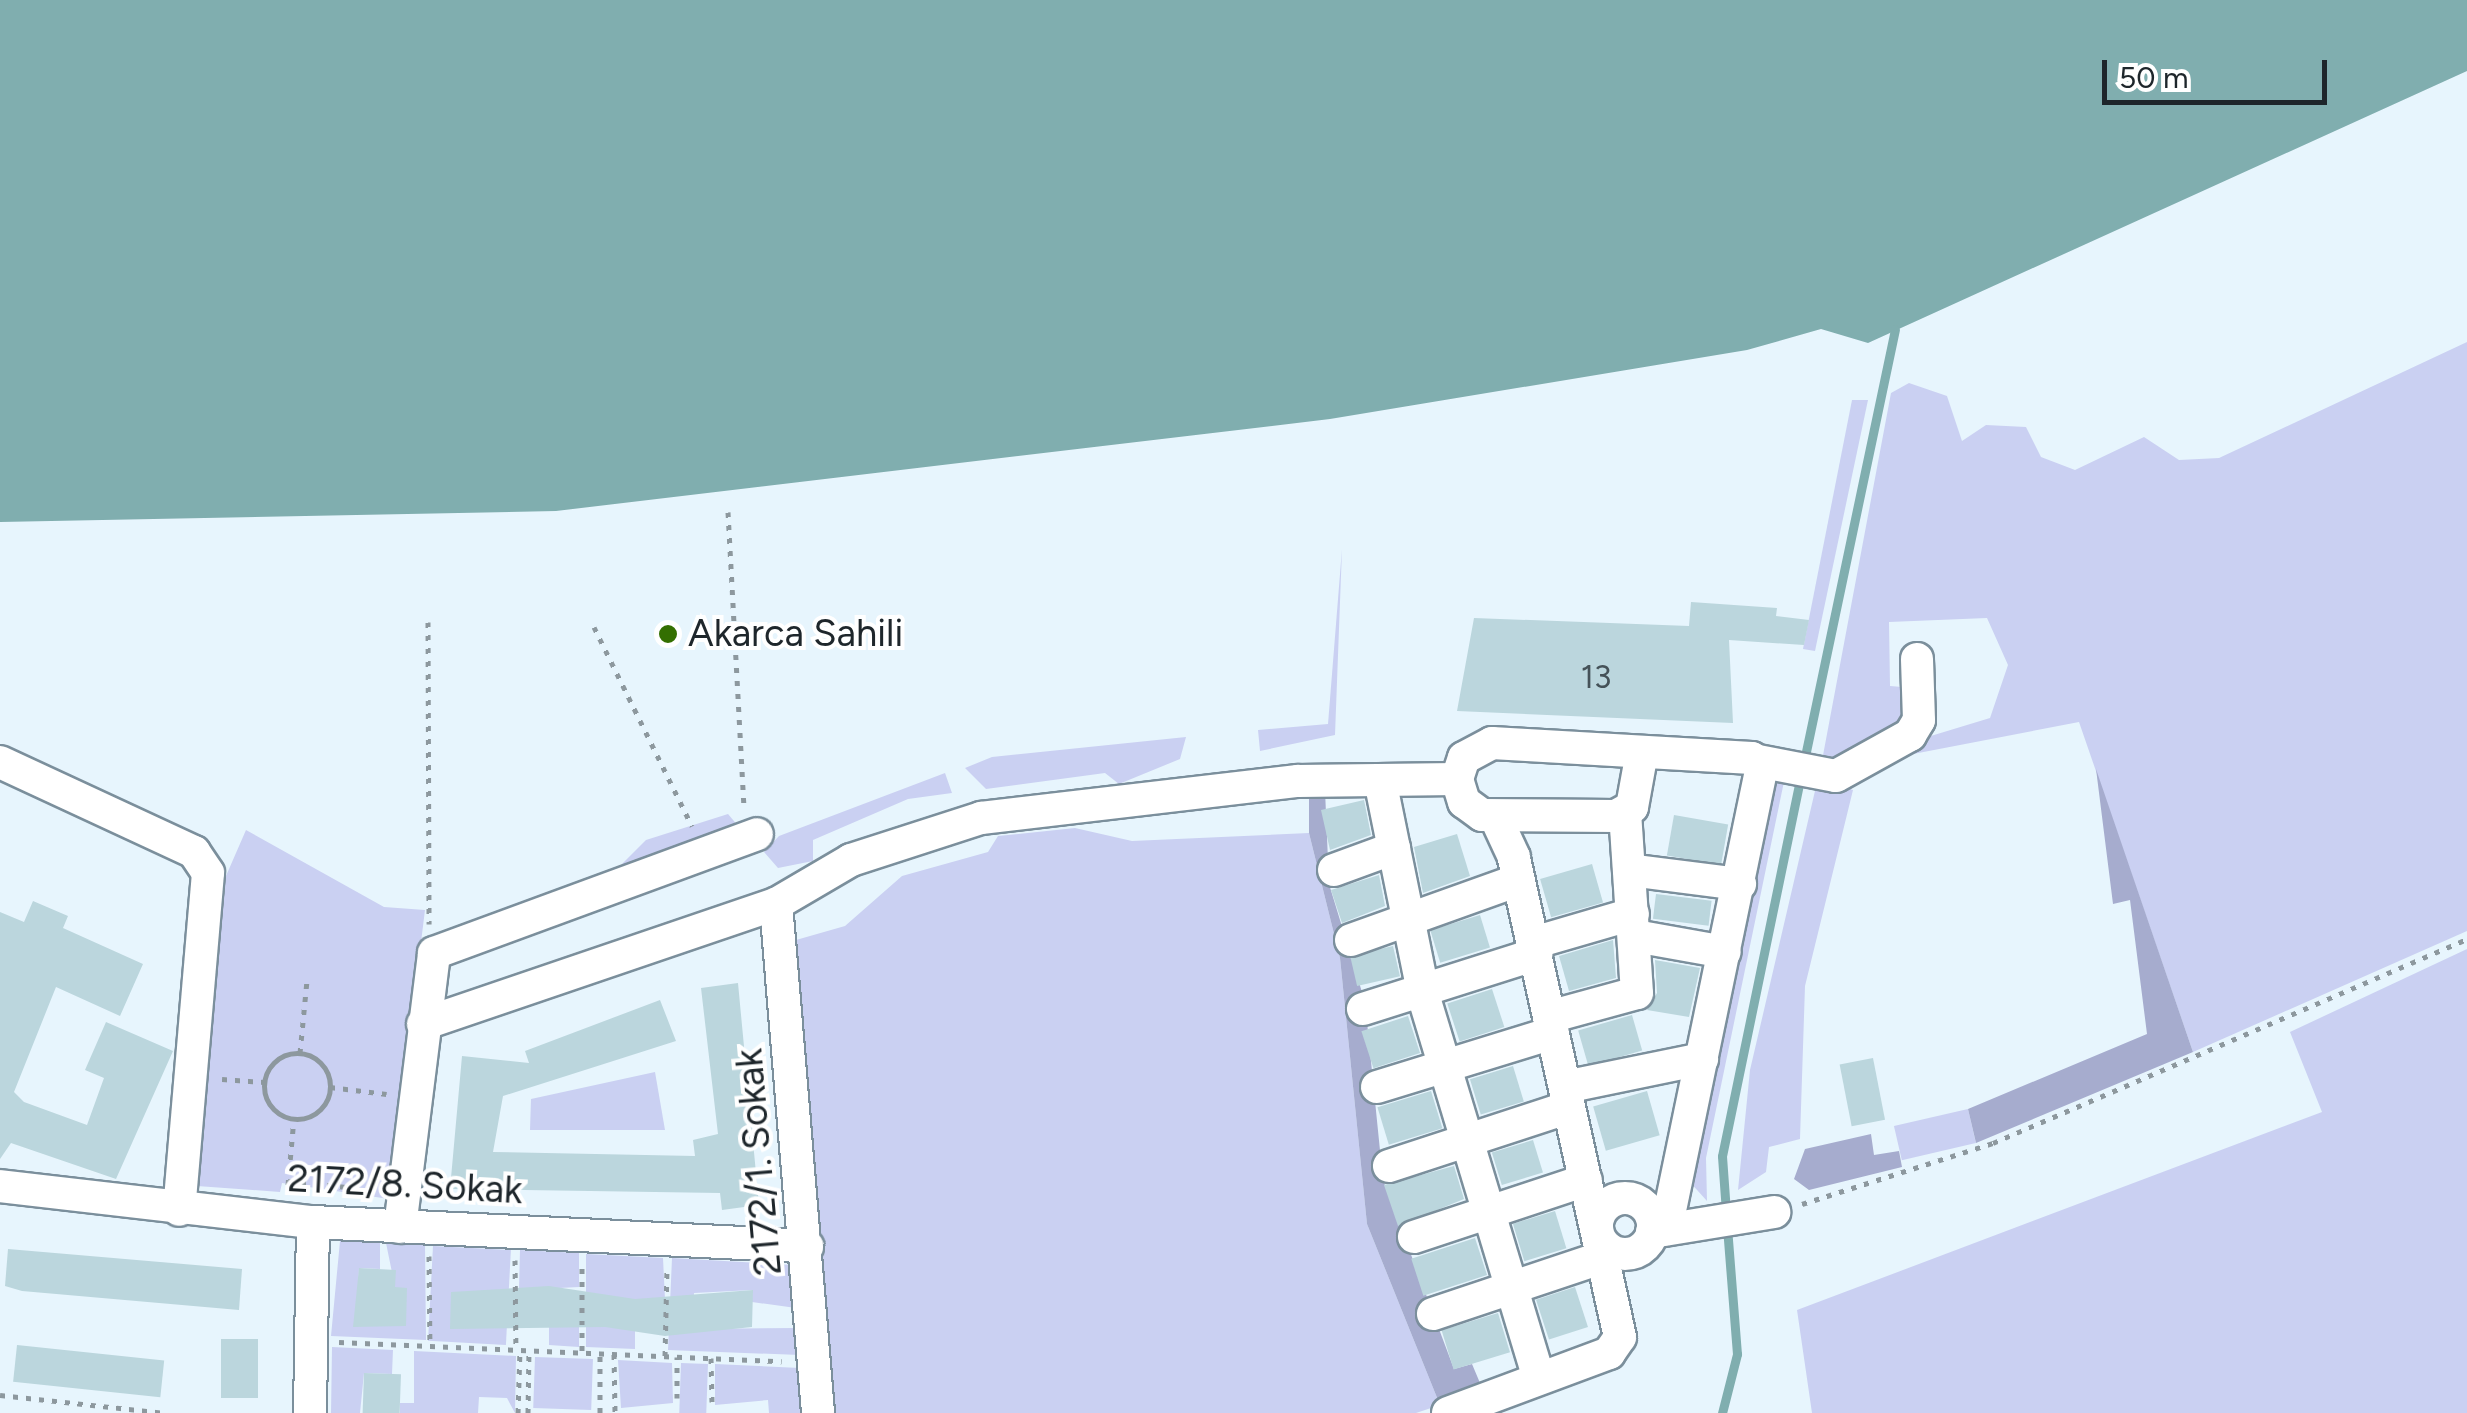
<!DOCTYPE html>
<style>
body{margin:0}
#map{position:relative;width:2467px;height:1413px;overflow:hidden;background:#e7f5fd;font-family:Figtree,sans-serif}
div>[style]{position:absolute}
.green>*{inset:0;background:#cad0f2;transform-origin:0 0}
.forest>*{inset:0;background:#a6acce}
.water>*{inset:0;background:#80aeaf}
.stream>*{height:9px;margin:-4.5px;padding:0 4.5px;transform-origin:4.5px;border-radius:4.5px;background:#80aeaf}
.building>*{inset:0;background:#bbd6dd;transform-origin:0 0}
.path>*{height:5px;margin-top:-2.5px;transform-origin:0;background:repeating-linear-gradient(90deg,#8d989e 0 5px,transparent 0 13px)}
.path>.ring{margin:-2.5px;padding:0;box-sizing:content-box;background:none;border:5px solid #8d989e;border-radius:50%}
.roads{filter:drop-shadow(2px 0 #7b8f9c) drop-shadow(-2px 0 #7b8f9c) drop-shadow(0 2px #7b8f9c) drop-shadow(0 -2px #7b8f9c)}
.minor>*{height:32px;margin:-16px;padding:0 16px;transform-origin:16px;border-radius:16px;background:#fff}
.minor>.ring{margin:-16px;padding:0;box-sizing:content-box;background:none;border:32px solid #fff;border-radius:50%}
.dots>*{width:28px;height:28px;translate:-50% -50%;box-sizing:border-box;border:5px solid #fff;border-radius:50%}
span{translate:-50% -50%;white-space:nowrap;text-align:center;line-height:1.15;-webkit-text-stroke:8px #fff;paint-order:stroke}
.number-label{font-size:32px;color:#455258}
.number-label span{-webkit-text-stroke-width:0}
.poi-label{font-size:38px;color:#1e262b}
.left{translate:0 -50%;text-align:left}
.street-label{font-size:38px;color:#1e262b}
.scale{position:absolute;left:2102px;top:60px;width:225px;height:45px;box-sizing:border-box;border:5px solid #1e262b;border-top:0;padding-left:12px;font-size:30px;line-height:35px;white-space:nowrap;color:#1e262b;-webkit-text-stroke:8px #fff;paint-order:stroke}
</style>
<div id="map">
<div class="green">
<i style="clip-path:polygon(2467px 342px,2467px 931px,2193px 1052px,2079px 722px,1908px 755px,1911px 742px,1990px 718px,2008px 665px,1987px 618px,1889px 622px,1890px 686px,1902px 687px,1903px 731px,1821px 766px,1891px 393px,1909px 383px,1947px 396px,1962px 441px,1986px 425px,2026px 427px,2041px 457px,2075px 470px,2144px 437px,2179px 460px,2219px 458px)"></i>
<i style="clip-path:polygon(1852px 400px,1868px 400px,1815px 651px,1803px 649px)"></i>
<i style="clip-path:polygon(1342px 549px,1335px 735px,1260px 751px,1258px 730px,1328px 724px)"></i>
<i style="clip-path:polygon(1186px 737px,1180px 759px,1119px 784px,1105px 773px,986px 789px,965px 768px,992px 757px)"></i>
<i style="clip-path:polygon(1773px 771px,1786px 772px,1706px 1158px,1707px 1201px,1688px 1180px)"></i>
<i style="clip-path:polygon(945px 773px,952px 793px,908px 799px,813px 840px,813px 861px,778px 868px,764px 852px,779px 836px)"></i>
<i style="clip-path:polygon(1818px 778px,1853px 790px,1805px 986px,1800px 1139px,1769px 1147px,1766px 1172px,1738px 1190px,1750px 1070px)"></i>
<i style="clip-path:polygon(728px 814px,739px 827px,616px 870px,646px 840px)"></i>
<i style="clip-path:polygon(1075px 828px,1132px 841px,1309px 833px,1340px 958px,1367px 1224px,1440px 1405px,1416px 1413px,829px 1413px,789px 942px,845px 926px,902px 876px,988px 852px,998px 836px)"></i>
<i style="clip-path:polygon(246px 830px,384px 907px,425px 910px,389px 1199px,282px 1183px,280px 1192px,197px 1186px,219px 892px)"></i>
<i style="clip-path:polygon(2467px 949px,2467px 1413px,1812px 1413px,1797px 1310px,2322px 1112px,2290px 1032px)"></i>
<i style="clip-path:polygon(655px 1072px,665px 1130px,530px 1130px,531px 1099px)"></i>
<i style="left:1968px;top:1109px;width:35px;height:76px;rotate:77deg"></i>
<i style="clip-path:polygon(340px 1241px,380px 1243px,380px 1269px,359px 1268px,358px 1297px,395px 1287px,386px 1243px,425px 1245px,426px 1340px,331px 1336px)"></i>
<i style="left:433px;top:1246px;width:78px;height:95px;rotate:3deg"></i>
<i style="clip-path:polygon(520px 1250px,579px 1253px,579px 1287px,519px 1290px)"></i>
<i style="clip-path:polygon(586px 1254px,663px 1258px,665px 1299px,635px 1299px,635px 1349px,586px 1347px)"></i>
<i style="clip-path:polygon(672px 1258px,793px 1265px,796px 1308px,752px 1302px,752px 1290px,694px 1293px,692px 1329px,797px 1328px,800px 1355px,668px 1350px)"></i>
<i style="clip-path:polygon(579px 1324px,579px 1347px,549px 1345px,549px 1327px)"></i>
<i style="clip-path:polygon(332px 1347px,393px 1350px,392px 1374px,364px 1373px,360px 1413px,331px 1413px)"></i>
<i style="clip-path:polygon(414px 1351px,516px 1356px,515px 1413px,507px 1398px,479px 1397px,478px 1413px,400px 1413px,400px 1403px,414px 1403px)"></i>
<i style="left:535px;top:1357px;width:58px;height:51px;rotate:2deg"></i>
<i style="clip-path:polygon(618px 1360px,672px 1363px,673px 1403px,621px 1408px)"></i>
<i style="left:681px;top:1363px;width:27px;height:50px;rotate:2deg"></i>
<i style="clip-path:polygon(715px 1364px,800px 1368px,803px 1413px,769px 1413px,768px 1400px,715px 1405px)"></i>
</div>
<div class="forest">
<i style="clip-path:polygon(2096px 769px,2193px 1052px,1976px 1143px,1968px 1109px,2147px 1034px,2130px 900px,2113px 904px)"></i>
<i style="clip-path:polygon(1325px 790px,1329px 884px,1365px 1002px,1383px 1180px,1454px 1369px,1472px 1364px,1480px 1383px,1440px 1405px,1367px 1224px,1340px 958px,1309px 833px,1309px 792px)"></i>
<i style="clip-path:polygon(1871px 1134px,1874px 1155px,1899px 1151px,1902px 1167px,1809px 1190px,1794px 1179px,1805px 1149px)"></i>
</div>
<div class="water">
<i style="clip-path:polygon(0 0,2467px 0,2467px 71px,1868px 343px,1821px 329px,1747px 350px,1330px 419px,556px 511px,0 522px)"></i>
</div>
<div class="stream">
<i style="left:1804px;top:761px;width:441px;rotate:-78.1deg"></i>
<i style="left:1726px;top:1212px;width:56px;rotate:-94.1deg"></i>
<i style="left:1722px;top:1156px;width:388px;rotate:-78.3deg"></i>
<i style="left:1722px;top:1413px;width:61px;rotate:-75.7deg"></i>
<i style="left:1737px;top:1354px;width:126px;rotate:-94.5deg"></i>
</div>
<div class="building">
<i style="clip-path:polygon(1691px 602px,1777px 608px,1776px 616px,1809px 620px,1804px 645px,1729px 640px,1733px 723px,1457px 711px,1474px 618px,1689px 626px)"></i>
<i style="clip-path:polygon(1364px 800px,1371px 835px,1330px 850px,1321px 810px)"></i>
<i style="left:1674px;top:815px;width:55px;height:41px;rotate:10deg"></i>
<i style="clip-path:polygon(1457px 834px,1470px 876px,1423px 893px,1414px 847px)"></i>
<i style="left:1592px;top:864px;width:40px;height:54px;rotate:74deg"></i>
<i style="clip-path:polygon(1379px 875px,1385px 906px,1342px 923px,1331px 890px)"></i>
<i style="left:1656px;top:894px;width:56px;height:25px;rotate:7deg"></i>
<i style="clip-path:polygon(33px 901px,68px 916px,63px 928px,143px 964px,120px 1016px,56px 987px,14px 1092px,24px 1102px,87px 1125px,104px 1078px,85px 1070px,106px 1022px,173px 1051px,116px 1179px,11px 1143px,0 1159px,0 912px,24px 922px)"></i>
<i style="left:1480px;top:915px;width:34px;height:52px;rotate:73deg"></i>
<i style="clip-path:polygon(1613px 940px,1616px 978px,1569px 991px,1559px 956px)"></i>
<i style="left:1393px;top:946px;width:31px;height:44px;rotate:77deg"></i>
<i style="clip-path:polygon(1655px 960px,1700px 968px,1689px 1017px,1647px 1010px,1657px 993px)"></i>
<i style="clip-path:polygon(738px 983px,759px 1205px,722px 1210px,720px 1193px,450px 1189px,462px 1056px,529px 1063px,525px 1051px,660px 1000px,676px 1041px,503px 1096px,493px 1152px,695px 1156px,693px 1140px,718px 1134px,701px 988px)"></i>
<i style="left:1492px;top:989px;width:40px;height:47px;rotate:72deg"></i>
<i style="left:1632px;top:1015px;width:37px;height:56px;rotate:74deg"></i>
<i style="left:1408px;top:1016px;width:39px;height:49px;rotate:72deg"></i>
<i style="left:1873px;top:1058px;width:63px;height:34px;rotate:79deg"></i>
<i style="left:1513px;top:1066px;width:37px;height:45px;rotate:73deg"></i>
<i style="left:1431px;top:1091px;width:39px;height:56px;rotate:73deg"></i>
<i style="left:1647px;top:1091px;width:46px;height:56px;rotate:74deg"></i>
<i style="left:1533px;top:1140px;width:34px;height:43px;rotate:73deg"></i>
<i style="clip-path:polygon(1454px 1166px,1464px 1199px,1398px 1226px,1384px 1185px)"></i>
<i style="left:1555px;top:1211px;width:39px;height:44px;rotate:73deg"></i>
<i style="left:1475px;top:1238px;width:39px;height:67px;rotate:72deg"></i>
<i style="clip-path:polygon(8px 1249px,242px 1269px,239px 1310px,22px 1291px,5px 1286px)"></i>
<i style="clip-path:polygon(359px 1268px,396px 1270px,395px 1287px,407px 1288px,406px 1326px,353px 1327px)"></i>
<i style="clip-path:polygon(549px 1286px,635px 1299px,753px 1290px,752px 1327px,665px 1336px,605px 1327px,450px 1329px,451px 1292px)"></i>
<i style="left:1575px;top:1287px;width:42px;height:41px;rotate:72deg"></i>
<i style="left:1498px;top:1313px;width:41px;height:59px;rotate:73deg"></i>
<i style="left:221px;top:1339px;width:37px;height:59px"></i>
<i style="left:17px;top:1345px;width:148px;height:37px;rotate:6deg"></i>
<i style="left:364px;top:1373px;width:37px;height:40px;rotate:2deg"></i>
</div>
<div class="path">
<i style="left:728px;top:512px;width:297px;rotate:86.9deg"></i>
<i style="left:428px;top:622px;width:302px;rotate:89.8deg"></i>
<i style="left:594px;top:627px;width:222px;rotate:63.8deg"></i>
<i style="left:300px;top:1053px;width:73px;rotate:-84.5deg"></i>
<i class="ring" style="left:264px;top:1053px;width:61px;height:61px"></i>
<i style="left:222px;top:1079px;width:42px;rotate:4.1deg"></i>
<i style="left:330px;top:1087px;width:57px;rotate:7deg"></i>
<i style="left:288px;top:1181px;width:88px;rotate:5.8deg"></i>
<i style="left:288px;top:1185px;width:67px;rotate:-84.9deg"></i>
<i style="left:1802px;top:1204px;width:201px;rotate:-17.7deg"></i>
<i style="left:1993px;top:1143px;width:516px;rotate:-23.29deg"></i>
<i style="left:429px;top:1256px;width:89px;rotate:89.4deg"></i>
<i style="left:515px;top:1260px;width:89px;rotate:89.4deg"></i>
<i style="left:339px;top:1342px;width:443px;rotate:2.5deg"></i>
<i style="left:582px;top:1351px;width:84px;rotate:-90deg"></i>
<i style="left:614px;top:1354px;width:59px;rotate:89deg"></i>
<i style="left:665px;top:1356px;width:86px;rotate:-88.7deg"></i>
<i style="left:711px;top:1358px;width:44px;rotate:88.7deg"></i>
<i style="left:0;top:1395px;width:166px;rotate:6.2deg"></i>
<i style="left:677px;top:1398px;width:41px;rotate:-90deg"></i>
<i style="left:518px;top:1413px;width:62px;rotate:-88.2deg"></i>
<i style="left:528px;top:1413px;width:62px;rotate:-89.1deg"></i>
<i style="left:600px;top:1413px;width:60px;rotate:-90deg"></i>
</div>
<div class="roads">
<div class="minor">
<i style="left:1642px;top:752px;width:56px;rotate:100.3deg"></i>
<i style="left:1632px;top:807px;width:18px;rotate:151deg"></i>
<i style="left:1616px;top:816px;width:134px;rotate:-179.6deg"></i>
<i style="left:1482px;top:815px;width:22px;rotate:-144deg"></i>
<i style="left:1464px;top:802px;width:24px;rotate:-107deg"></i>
<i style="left:1457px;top:779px;width:22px;rotate:-72deg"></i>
<i style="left:1464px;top:758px;width:32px;rotate:-28deg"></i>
<i style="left:1492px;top:743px;width:260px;rotate:3.3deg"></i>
<i style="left:1752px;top:758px;width:13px;rotate:39deg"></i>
<i style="left:1762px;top:766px;width:473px;rotate:101.7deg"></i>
<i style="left:1758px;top:761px;width:79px;rotate:10.9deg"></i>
<i style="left:1836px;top:776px;width:85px;rotate:-29deg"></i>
<i style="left:1910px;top:735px;width:17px;rotate:-59deg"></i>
<i style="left:1919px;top:720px;width:61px;rotate:-91.9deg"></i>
<i style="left:0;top:762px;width:214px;rotate:24.9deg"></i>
<i style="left:194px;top:852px;width:25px;rotate:56deg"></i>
<i style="left:208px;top:873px;width:338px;rotate:94.9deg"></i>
<i style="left:1380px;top:780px;width:226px;rotate:78.5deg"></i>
<i style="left:1425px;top:1001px;width:392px;rotate:73.2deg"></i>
<i style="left:1334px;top:870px;width:64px;rotate:-20.1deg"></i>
<i style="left:1629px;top:870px;width:112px;rotate:7.2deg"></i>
<i style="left:776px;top:904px;width:511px;rotate:85.28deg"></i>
<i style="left:1635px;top:936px;width:91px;rotate:10.1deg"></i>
<i style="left:1351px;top:940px;width:178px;rotate:-19.7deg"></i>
<i style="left:1533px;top:943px;width:104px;rotate:-16.2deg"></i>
<i style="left:1363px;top:1009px;width:182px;rotate:-17.6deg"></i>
<i style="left:1549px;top:1017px;width:91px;rotate:-15.3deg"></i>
<i style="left:1637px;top:993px;width:180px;rotate:-93.8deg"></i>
<i style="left:423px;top:1024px;width:373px;rotate:-18.8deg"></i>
<i style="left:776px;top:904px;width:87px;rotate:-30.4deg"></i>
<i style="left:851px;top:860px;width:137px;rotate:-17.9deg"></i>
<i style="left:981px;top:818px;width:319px;rotate:-6.7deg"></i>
<i style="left:1298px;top:781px;width:159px;rotate:-0.7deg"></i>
<i style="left:1377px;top:1087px;width:184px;rotate:-17.1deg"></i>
<i style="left:1565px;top:1087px;width:140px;rotate:-11.6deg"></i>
<i style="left:1389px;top:1166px;width:189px;rotate:-18.1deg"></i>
<i style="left:0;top:1186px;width:315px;rotate:6.6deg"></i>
<i style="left:313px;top:1222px;width:495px;rotate:2.8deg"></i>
<i class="ring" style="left:1597px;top:1198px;width:24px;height:24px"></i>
<i style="left:400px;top:1227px;width:276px;rotate:-82.9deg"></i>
<i style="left:434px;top:953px;width:344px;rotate:-20.2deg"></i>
<i style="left:1652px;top:1232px;width:124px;rotate:-9.3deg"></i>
<i style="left:1414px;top:1237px;width:181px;rotate:-18.3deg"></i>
<i style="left:1433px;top:1314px;width:179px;rotate:-18.5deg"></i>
<i style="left:310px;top:1413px;width:191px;rotate:-89.1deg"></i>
<i style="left:1448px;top:1413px;width:172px;rotate:-20.4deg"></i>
<i style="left:1609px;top:1353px;width:19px;rotate:-55deg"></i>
<i style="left:1620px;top:1337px;width:492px;rotate:-102.5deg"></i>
<i style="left:1514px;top:857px;width:45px;rotate:-114.9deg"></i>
</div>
</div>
<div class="dots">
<i style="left:668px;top:634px;background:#336f01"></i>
</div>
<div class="number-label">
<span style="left:1596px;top:677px">13</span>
</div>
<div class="poi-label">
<span class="left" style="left:688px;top:634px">Akarca Sahili</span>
</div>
<div class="street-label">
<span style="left:759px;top:1162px;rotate:-95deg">2172/1. Sokak</span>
<span style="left:405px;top:1185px;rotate:3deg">2172/8. Sokak</span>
</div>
<div class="scale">50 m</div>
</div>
